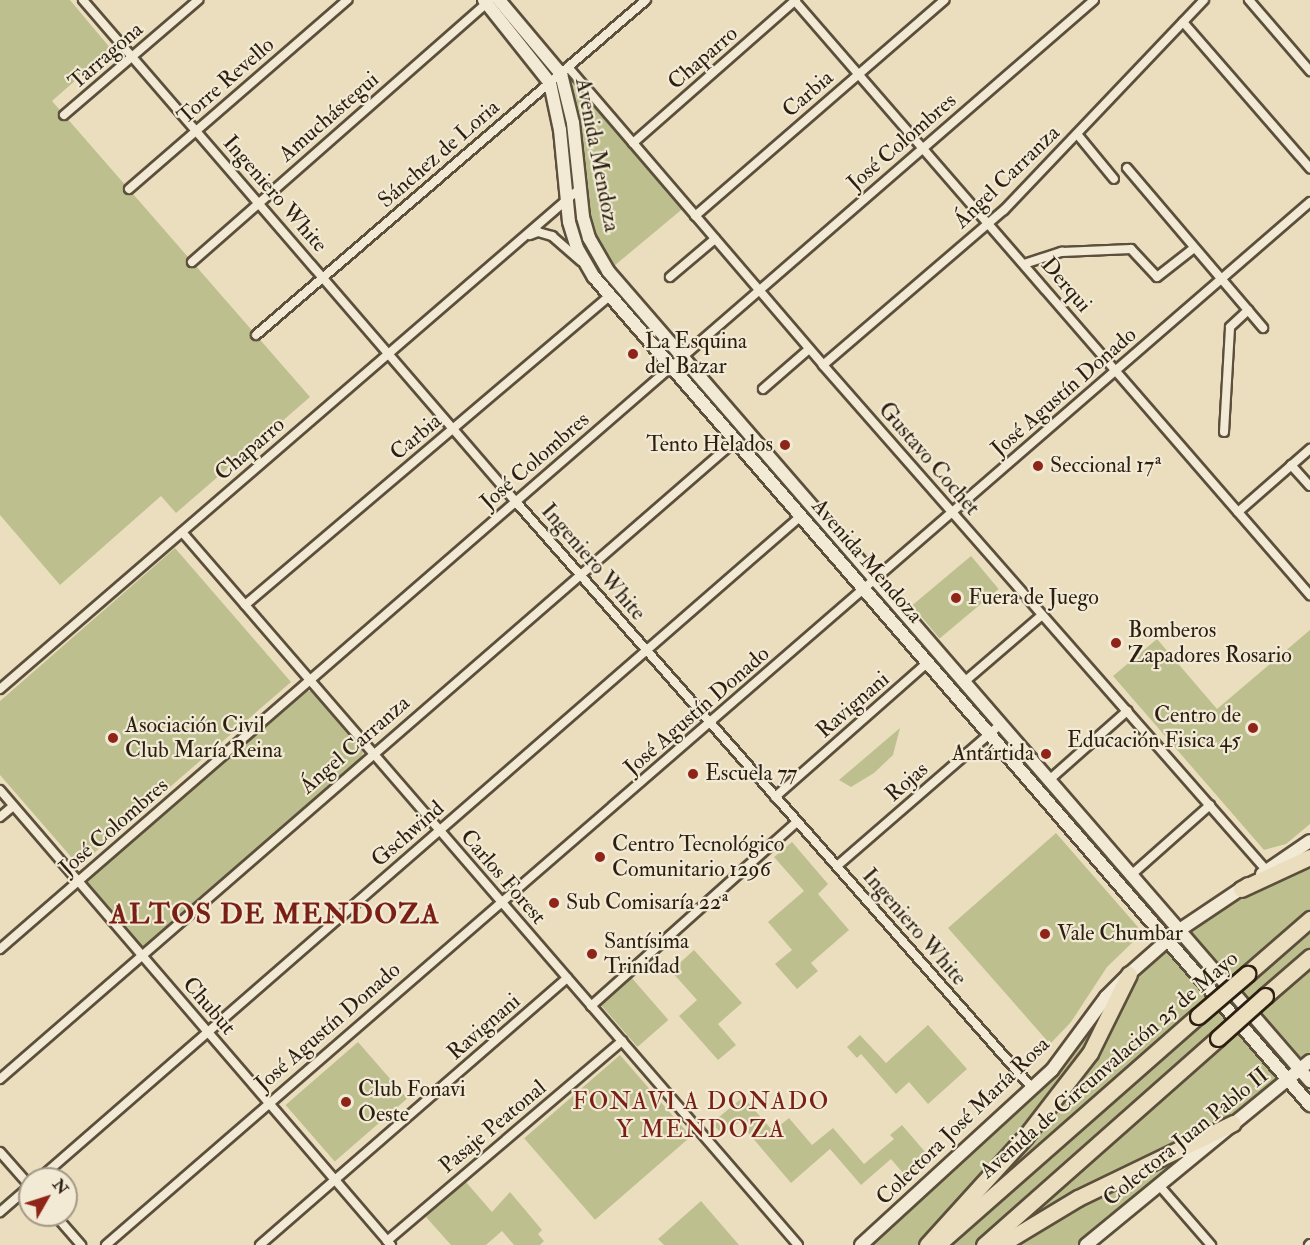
<!DOCTYPE html>
<meta charset="utf-8">
<style>
body{margin:0}
#map{position:relative;width:1310px;height:1245px;overflow:hidden;background:#ebdebe;font-family:"IM FELL Double Pica",serif}
div>[style]{position:absolute}
.green>*{inset:0;background:#bdc08e;transform-origin:0 0}
.roads{filter:drop-shadow(2px 0 #5c4f3c) drop-shadow(-2px 0 #5c4f3c) drop-shadow(0 2px #5c4f3c) drop-shadow(0 -2px #5c4f3c)}
.street>*{height:8px;margin:-4px;padding:0 4px;transform-origin:4px;border-radius:4px;background:#f2ead5}
.secondary>*{height:12px;margin:-6px;padding:0 6px;transform-origin:6px;border-radius:6px;background:#f2ead5}
.highway>*{height:15px;margin:-7.5px;padding:0 7.5px;transform-origin:7.5px;border-radius:7.5px;background:#ebdebe}
.bridges{filter:drop-shadow(2px 0 #2c1f11) drop-shadow(-2px 0 #2c1f11) drop-shadow(0 2px #2c1f11) drop-shadow(0 -2px #2c1f11)}
.highway-bridge>*{height:15px;margin:-7.5px;padding:0 7.5px;transform-origin:7.5px;border-radius:7.5px;background:#ebdebe}
.dots>*{width:16px;height:16px;translate:-50% -50%;box-sizing:border-box;border:3px solid #f2ead5;border-radius:50%}
span{translate:-50% -50%;white-space:nowrap;text-align:center;line-height:1.15;-webkit-text-stroke:4.5px #f2ead5;paint-order:stroke}
.street-label{font-size:22px;color:#2c1f11}
.poi-label{font-size:22px;color:#2c1f11}
.left{translate:0 -50%;text-align:left}
.right{translate:-100% -50%;text-align:right}
.neighbourhood-label{font-size:24px;color:#7a1f14;letter-spacing:1.5px}
.district-label{font-size:28px;color:#7a1f14;font-weight:700;letter-spacing:1.5px}
.north{position:absolute;left:18px;top:1167px;width:60px;height:60px;box-sizing:border-box;background:#f2ead5;border:2px solid #a39987;border-radius:50%;rotate:51deg;font-size:16px;font-weight:700;line-height:24px;text-align:center;color:#2c1f11}
.north::after{content:'';display:block;margin:auto;width:21px;height:27px;background:#8f2418;clip-path:polygon(50% 0,100% 100%,50% 72%,0 100%)}
</style>
<div id="map">
<div class="green">
<i style="clip-path:polygon(0 0,70px 0,111px 49px,52px 101px,310px 397px,176px 513px,161px 496px,60px 585px,0 515px)"></i>
<i style="clip-path:polygon(568px 67px,686px 206px,608px 271px,589px 238px,561px 74px)"></i>
<i style="clip-path:polygon(175px 548px,291px 682px,79px 866px,0 775px,0 701px)"></i>
<i style="left:971px;top:556px;width:43px;height:77px;rotate:50deg"></i>
<i style="clip-path:polygon(1310px 630px,1310px 824px,1286px 844px,1264px 850px,1113px 676px,1157px 639px,1217px 709px)"></i>
<i style="clip-path:polygon(304px 691px,311px 691px,363px 752px,361px 761px,145px 946px,139px 947px,86px 885px,86px 880px)"></i>
<i style="clip-path:polygon(900px 728px,893px 755px,874px 773px,851px 787px,839px 780px)"></i>
<i style="clip-path:polygon(1056px 833px,1138px 927px,1136px 939px,1107px 967px,1071px 1022px,1050px 1044px,948px 928px)"></i>
<i style="clip-path:polygon(1310px 841px,1310px 1061px,1086px 1245px,861px 1245px,1033px 1089px,1129px 973px)"></i>
<i style="clip-path:polygon(792px 842px,828px 884px,818px 894px,849px 930px,811px 963px,818px 971px,797px 989px,775px 964px,792px 950px,768px 922px,804px 891px,774px 857px)"></i>
<i style="clip-path:polygon(694px 950px,742px 1003px,718px 1024px,736px 1045px,718px 1060px,679px 1016px,697px 1000px,671px 971px)"></i>
<i style="left:631px;top:977px;width:57px;height:41px;rotate:49deg"></i>
<i style="clip-path:polygon(928px 1025px,967px 1069px,928px 1104px,909px 1082px,896px 1094px,861px 1054px,857px 1058px,847px 1047px,860px 1035px,886px 1063px)"></i>
<i style="left:358px;top:1042px;width:75px;height:96px;rotate:49deg"></i>
<i style="left:620px;top:1055px;width:108px;height:127px;rotate:49deg"></i>
<i style="clip-path:polygon(743px 1097px,773px 1131px,789px 1118px,812px 1145px,833px 1128px,864px 1164px,894px 1139px,890px 1135px,902px 1125px,932px 1160px,909px 1180px,891px 1159px,861px 1185px,830px 1149px,791px 1183px,739px 1122px,723px 1136px,712px 1123px)"></i>
<i style="clip-path:polygon(466px 1182px,492px 1212px,510px 1192px,542px 1230px,538px 1234px,544px 1241px,540px 1245px,514px 1245px,502px 1231px,486px 1245px,451px 1245px,426px 1217px)"></i>
<i style="clip-path:polygon(701px 1201px,739px 1245px,664px 1245px,658px 1239px)"></i>
</div>
<div class="roads">
<div class="street">
<i style="left:83px;top:0;width:663px;rotate:49.22deg"></i>
<i style="left:516px;top:502px;width:782px;rotate:48.63deg"></i>
<i style="left:794px;top:0;width:788px;rotate:49.07deg"></i>
<i style="left:1249px;top:0;width:94px;rotate:49.3deg"></i>
<i style="left:1183px;top:22px;width:194px;rotate:49deg"></i>
<i style="left:568px;top:67px;width:392px;rotate:49.4deg"></i>
<i style="left:823px;top:365px;width:673px;rotate:48.73deg"></i>
<i style="left:64px;top:115px;width:177px;rotate:-40.6deg"></i>
<i style="left:1077px;top:134px;width:58px;rotate:50.6deg"></i>
<i style="left:633px;top:143px;width:217px;rotate:-41.3deg"></i>
<i style="left:1127px;top:168px;width:210px;rotate:49.6deg"></i>
<i style="left:129px;top:189px;width:289px;rotate:-40.9deg"></i>
<i style="left:695px;top:216px;width:330px;rotate:-40.9deg"></i>
<i style="left:530px;top:235px;width:9px;rotate:-21deg"></i>
<i style="left:538px;top:232px;width:15px;rotate:16deg"></i>
<i style="left:552px;top:236px;width:38px;rotate:41deg"></i>
<i style="left:192px;top:262px;width:397px;rotate:-41.3deg"></i>
<i style="left:1024px;top:264px;width:40px;rotate:-18deg"></i>
<i style="left:1062px;top:252px;width:69px;rotate:-2.5deg"></i>
<i style="left:1131px;top:249px;width:38px;rotate:47deg"></i>
<i style="left:1157px;top:277px;width:47px;rotate:-38.1deg"></i>
<i style="left:670px;top:277px;width:59px;rotate:-40.2deg"></i>
<i style="left:256px;top:335px;width:514px;rotate:-40.66deg"></i>
<i style="left:823px;top:365px;width:238px;rotate:-40.6deg"></i>
<i style="left:1004px;top:210px;width:290px;rotate:-46.4deg"></i>
<i style="left:763px;top:389px;width:61px;rotate:-41deg"></i>
<i style="left:1224px;top:432px;width:105px;rotate:-86.7deg"></i>
<i style="left:1230px;top:327px;width:25px;rotate:-43deg"></i>
<i style="left:1291px;top:465px;width:28px;rotate:48deg"></i>
<i style="left:1238px;top:512px;width:96px;rotate:-41.2deg"></i>
<i style="left:182px;top:532px;width:942px;rotate:49.17deg"></i>
<i style="left:245px;top:605px;width:478px;rotate:-40.3deg"></i>
<i style="left:963px;top:683px;width:104px;rotate:-40.7deg"></i>
<i style="left:0;top:689px;width:764px;rotate:-40.8deg"></i>
<i style="left:1048px;top:781px;width:106px;rotate:-41.5deg"></i>
<i style="left:0;top:790px;width:600px;rotate:49.33deg"></i>
<i style="left:775px;top:797px;width:203px;rotate:-41.4deg"></i>
<i style="left:0;top:817px;width:17px;rotate:-40deg"></i>
<i style="left:837px;top:866px;width:216px;rotate:-40.9deg"></i>
<i style="left:1130px;top:876px;width:107px;rotate:-41.6deg"></i>
<i style="left:0;top:949px;width:1448px;rotate:-40.94deg"></i>
<i style="left:591px;top:1006px;width:276px;rotate:-41.8deg"></i>
<i style="left:0;top:1079px;width:975px;rotate:-40.96deg"></i>
<i style="left:0;top:1152px;width:45px;rotate:48.6deg"></i>
<i style="left:30px;top:1186px;width:40px;rotate:139deg"></i>
<i style="left:39px;top:1179px;width:1010px;rotate:-41.03deg"></i>
<i style="left:1158px;top:1184px;width:81px;rotate:49deg"></i>
<i style="left:55px;top:1215px;width:40px;rotate:49deg"></i>
<i style="left:387px;top:1241px;width:309px;rotate:-40.4deg"></i>
<i style="left:106px;top:1245px;width:1593px;rotate:-40.9deg"></i>
<i style="left:260px;top:1245px;width:407px;rotate:-41deg"></i>
<i style="left:1309px;top:1245px;width:1px;rotate:-45deg"></i>
</div>
<div class="secondary">
<i style="left:484px;top:0;width:106px;rotate:51.5deg"></i>
<i style="left:550px;top:83px;width:48px;rotate:78deg"></i>
<i style="left:560px;top:130px;width:92px;rotate:84.4deg"></i>
<i style="left:569px;top:222px;width:27px;rotate:73deg"></i>
<i style="left:577px;top:248px;width:34px;rotate:60deg"></i>
<i style="left:594px;top:277px;width:1095px;rotate:49.15deg"></i>
<i style="left:499px;top:0;width:97px;rotate:50deg"></i>
<i style="left:561px;top:74px;width:50px;rotate:76.2deg"></i>
<i style="left:573px;top:123px;width:95px;rotate:83.9deg"></i>
<i style="left:583px;top:217px;width:22px;rotate:74deg"></i>
<i style="left:589px;top:238px;width:38px;rotate:60deg"></i>
<i style="left:608px;top:271px;width:1072px;rotate:49.09deg"></i>
<i style="left:1262px;top:874px;width:58px;rotate:-34.5deg"></i>
<i style="left:861px;top:1245px;width:259px;rotate:-42.5deg"></i>
<i style="left:1052px;top:1070px;width:91px;rotate:-53.5deg"></i>
<i style="left:1106px;top:997px;width:33px;rotate:-45deg"></i>
<i style="left:1129px;top:974px;width:65px;rotate:-41.3deg"></i>
<i style="left:1178px;top:931px;width:84px;rotate:-33.9deg"></i>
<i style="left:1086px;top:1245px;width:290px;rotate:-39.4deg"></i>
</div>
<div class="highway">
<i style="left:1241px;top:889px;width:76px;rotate:-24.9deg"></i>
<i style="left:1247px;top:974px;width:84px;rotate:-41.1deg"></i>
<i style="left:1265px;top:996px;width:60px;rotate:-40.9deg"></i>
<i style="left:927px;top:1245px;width:146px;rotate:-47.8deg"></i>
<i style="left:1025px;top:1137px;width:106px;rotate:-52.3deg"></i>
<i style="left:1090px;top:1053px;width:88px;rotate:-63.7deg"></i>
<i style="left:937px;top:1245px;width:347px;rotate:-41.3deg"></i>
<i style="left:984px;top:1245px;width:312px;rotate:-41.5deg"></i>
<i style="left:1000px;top:1245px;width:91px;rotate:-31.1deg"></i>
<i style="left:1078px;top:1198px;width:172px;rotate:-25.8deg"></i>
</div>
</div>
<div class="bridges">
<div class="highway-bridge">
<i style="left:1198px;top:1016px;width:65px;rotate:-40.6deg"></i>
<i style="left:1218px;top:1038px;width:63px;rotate:-41.8deg"></i>
</div>
</div>
<div class="dots">
<i style="left:633px;top:354px;background:#8f2418"></i>
<i style="left:785px;top:445px;background:#8f2418"></i>
<i style="left:1038px;top:466px;background:#8f2418"></i>
<i style="left:956px;top:598px;background:#8f2418"></i>
<i style="left:1116px;top:643px;background:#8f2418"></i>
<i style="left:1253px;top:728px;background:#8f2418"></i>
<i style="left:113px;top:738px;background:#8f2418"></i>
<i style="left:1046px;top:754px;background:#8f2418"></i>
<i style="left:693px;top:774px;background:#8f2418"></i>
<i style="left:600px;top:857px;background:#8f2418"></i>
<i style="left:554px;top:903px;background:#8f2418"></i>
<i style="left:1045px;top:934px;background:#8f2418"></i>
<i style="left:592px;top:954px;background:#8f2418"></i>
<i style="left:346px;top:1102px;background:#8f2418"></i>
</div>
<div class="street-label">
<span style="left:106px;top:56px;rotate:-41deg">Tarragona</span>
<span style="left:703px;top:58px;rotate:-41deg">Chaparro</span>
<span style="left:226px;top:81px;rotate:-41deg">Torre Revello</span>
<span style="left:808px;top:94px;rotate:-41deg">Carbia</span>
<span style="left:329px;top:117px;rotate:-41deg">Amuchástegui</span>
<span style="left:902px;top:142px;rotate:-41deg">José Colombres</span>
<span style="left:439px;top:154px;rotate:-41deg">Sánchez de Loria</span>
<span style="left:597px;top:155px;rotate:79deg">Avenida Mendoza</span>
<span style="left:1007px;top:177px;rotate:-44deg">Ángel Carranza</span>
<span style="left:275px;top:194px;rotate:49deg">Ingeniero White</span>
<span style="left:1066px;top:285px;rotate:49deg">Derqui</span>
<span style="left:1064px;top:392px;rotate:-41deg">José Agustín Donado</span>
<span style="left:416px;top:437px;rotate:-40deg">Carbia</span>
<span style="left:250px;top:449px;rotate:-41deg">Chaparro</span>
<span style="left:929px;top:459px;rotate:49deg">Gustavo Cochet</span>
<span style="left:535px;top:461px;rotate:-41deg">José Colombres</span>
<span style="left:867px;top:561px;rotate:49deg">Avenida Mendoza</span>
<span style="left:593px;top:562px;rotate:49deg">Ingeniero White</span>
<span style="left:853px;top:705px;rotate:-41deg">Ravignani</span>
<span style="left:697px;top:711px;rotate:-41deg">José Agustín Donado</span>
<span style="left:355px;top:745px;rotate:-41deg">Ángel Carranza</span>
<span style="left:907px;top:782px;rotate:-41deg">Rojas</span>
<span style="left:114px;top:827px;rotate:-41deg">José Colombres</span>
<span style="left:408px;top:834px;rotate:-41deg">Gschwind</span>
<span style="left:503px;top:877px;rotate:49deg">Carlos Forest</span>
<span style="left:914px;top:927px;rotate:49deg">Ingeniero White</span>
<span style="left:209px;top:1006px;rotate:49deg">Chubut</span>
<span style="left:328px;top:1027px;rotate:-41deg">José Agustín Donado</span>
<span style="left:484px;top:1027px;rotate:-41deg">Ravignani</span>
<span style="left:1109px;top:1065px;rotate:-41deg">Avenida de Circunvalación 25 de Mayo</span>
<span style="left:963px;top:1121px;rotate:-44deg">Colectora José María Rosa</span>
<span style="left:493px;top:1127px;rotate:-40deg">Pasaje Peatonal</span>
<span style="left:1186px;top:1137px;rotate:-39deg">Colectora Juan Pablo II</span>
</div>
<div class="poi-label">
<span class="left" style="left:645px;top:354px">La Esquina<br>del Bazar</span>
<span class="right" style="left:773px;top:445px">Tento Helados</span>
<span class="left" style="left:1050px;top:466px">Seccional 17ª</span>
<span class="left" style="left:968px;top:598px">Fuera de Juego</span>
<span class="left" style="left:1128px;top:643px">Bomberos<br>Zapadores Rosario</span>
<span class="right" style="left:1241px;top:728px">Centro de<br>Educación Fisica 45</span>
<span class="left" style="left:125px;top:738px">Asociación Civil<br>Club María Reina</span>
<span class="right" style="left:1034px;top:754px">Antártida</span>
<span class="left" style="left:705px;top:774px">Escuela 77</span>
<span class="left" style="left:612px;top:857px">Centro Tecnológico<br>Comunitario 1296</span>
<span class="left" style="left:566px;top:903px">Sub Comisaría 22ª</span>
<span class="left" style="left:1057px;top:934px">Vale Chumbar</span>
<span class="left" style="left:604px;top:954px">Santísima<br>Trinidad</span>
<span class="left" style="left:358px;top:1102px">Club Fonavi<br>Oeste</span>
</div>
<div class="neighbourhood-label">
<span style="left:701px;top:1116px">FONAVI A DONADO<br>Y MENDOZA</span>
</div>
<div class="district-label">
<span style="left:275px;top:915px">ALTOS DE MENDOZA</span>
</div>
<div class="north">N</div>
</div>
